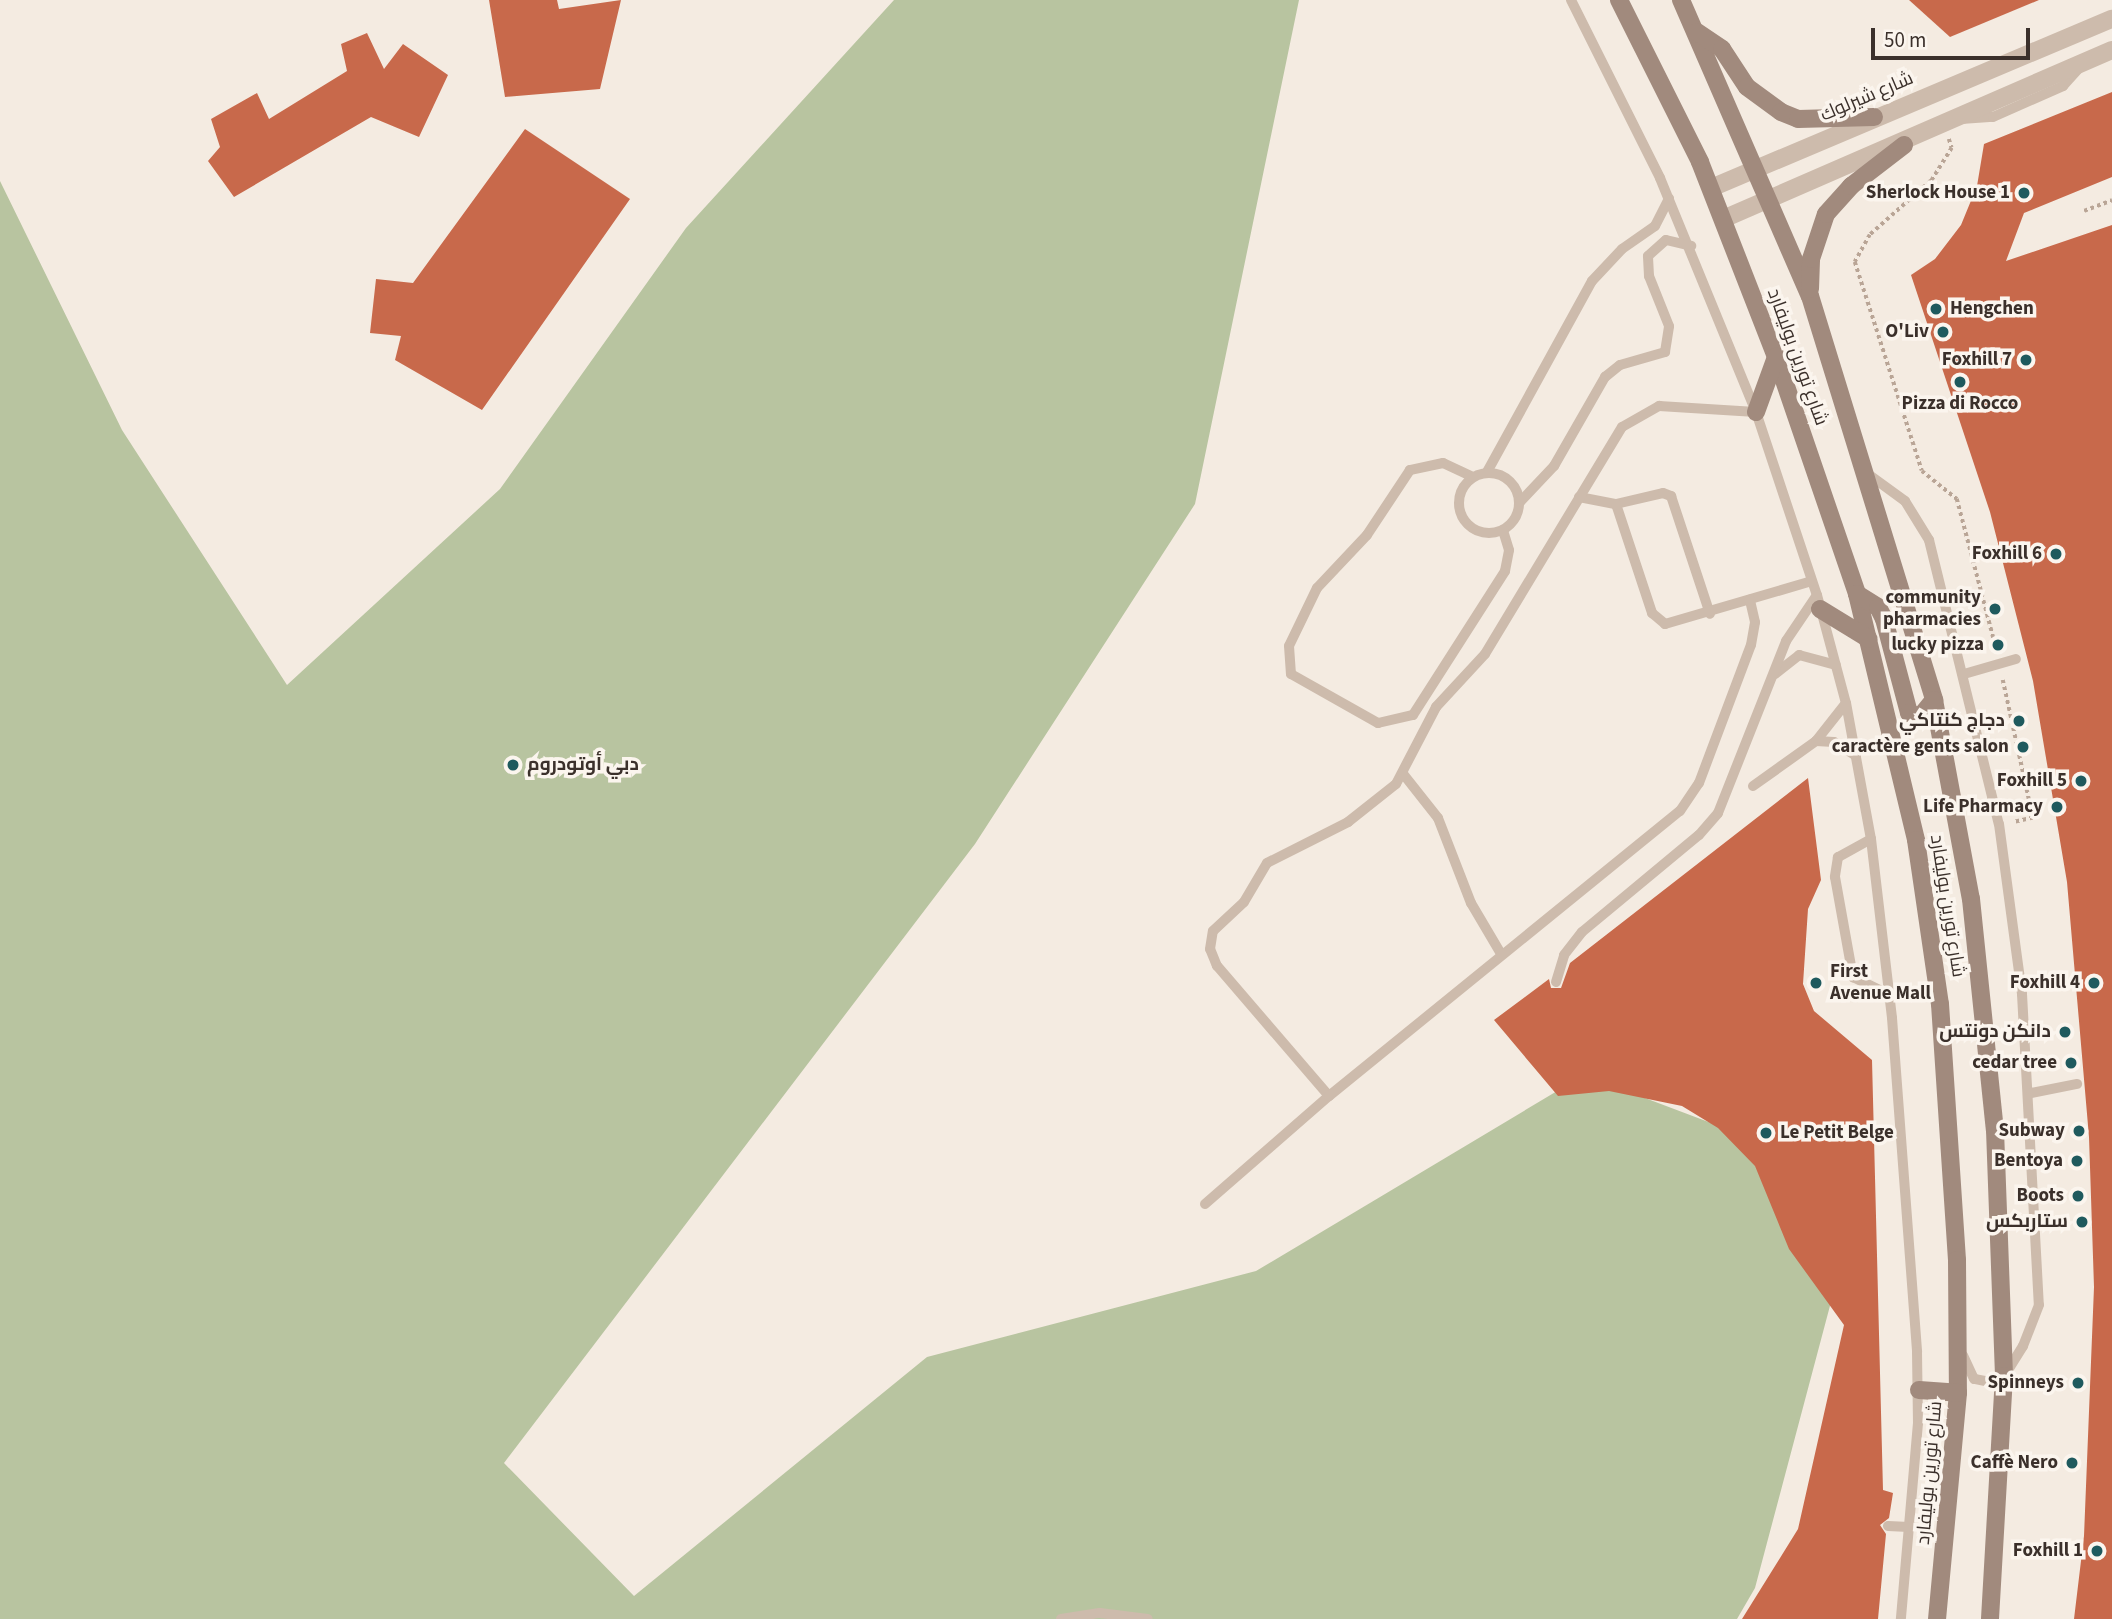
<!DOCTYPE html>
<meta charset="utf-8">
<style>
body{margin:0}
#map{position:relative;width:2112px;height:1619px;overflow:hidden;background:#f4ebe1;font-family:"Source Sans 3",Cairo,sans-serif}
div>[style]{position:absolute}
.green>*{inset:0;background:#b8c4a0}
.building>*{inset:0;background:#c8694b}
.path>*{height:3.5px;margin-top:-1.75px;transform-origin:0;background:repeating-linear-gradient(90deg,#b9a596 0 3.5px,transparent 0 7px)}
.service>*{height:10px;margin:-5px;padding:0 5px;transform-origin:5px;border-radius:5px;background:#cdbbac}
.service>.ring{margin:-5px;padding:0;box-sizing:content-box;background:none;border:10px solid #cdbbac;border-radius:50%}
.minor>*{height:18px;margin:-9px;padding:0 9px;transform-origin:9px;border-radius:9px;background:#cdbbac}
.secondary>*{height:18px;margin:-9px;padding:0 9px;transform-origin:9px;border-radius:9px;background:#a18a7d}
.dots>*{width:19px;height:19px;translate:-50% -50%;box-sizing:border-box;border:4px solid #fbf5ee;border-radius:50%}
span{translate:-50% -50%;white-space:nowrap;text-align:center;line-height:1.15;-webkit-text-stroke:7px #fbf5ee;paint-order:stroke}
.street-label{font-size:19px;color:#3b302b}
.poi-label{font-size:19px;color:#3b302b;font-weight:700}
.right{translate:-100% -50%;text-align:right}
.left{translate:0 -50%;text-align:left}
.scale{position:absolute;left:1871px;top:28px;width:159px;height:32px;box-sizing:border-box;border:4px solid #3b302b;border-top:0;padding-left:9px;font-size:21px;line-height:24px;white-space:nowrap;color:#3b302b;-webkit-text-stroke:5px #fbf5ee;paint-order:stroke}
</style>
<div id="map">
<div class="green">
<i style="clip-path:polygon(894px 0,1299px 0,1195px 504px,975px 844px,504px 1463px,634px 1596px,927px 1357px,1256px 1271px,1584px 1075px,1743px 1135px,1831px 1302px,1755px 1588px,1737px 1619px,0 1619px,0 181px,122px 430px,287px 685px,500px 489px,686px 228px)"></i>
</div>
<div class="building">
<i style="clip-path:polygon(489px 0,557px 0,559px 9px,621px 0,600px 89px,505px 97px)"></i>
<i style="clip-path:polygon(1909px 0,2039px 0,1950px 37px)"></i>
<i style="clip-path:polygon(367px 33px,384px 69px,403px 44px,448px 75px,419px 137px,371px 117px,234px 197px,208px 161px,220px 147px,211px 119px,257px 93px,269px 119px,347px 71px,341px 44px)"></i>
<i style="clip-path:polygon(2112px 92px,2112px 177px,2024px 213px,2006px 261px,2112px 225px,2112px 1619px,2074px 1619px,2084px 1536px,2094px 1287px,2089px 1137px,2067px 882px,2033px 681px,1990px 512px,1911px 275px,1935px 259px,1961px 225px,1977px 186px,1984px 144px)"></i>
<i style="clip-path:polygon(525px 129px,630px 199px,482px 410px,395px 360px,401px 336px,370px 333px,376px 279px,413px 283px)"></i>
<i style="clip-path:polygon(1808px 778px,1821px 880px,1808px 909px,1803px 984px,1814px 1011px,1872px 1060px,1883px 1490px,1893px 1493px,1889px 1518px,1880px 1525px,1886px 1534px,1878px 1619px,1742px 1619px,1798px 1529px,1844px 1325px,1789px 1249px,1755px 1166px,1718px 1128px,1682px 1106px,1609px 1091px,1558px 1096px,1494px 1020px,1549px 979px,1551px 988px,1561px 988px,1570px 963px)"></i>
</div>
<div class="path">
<i style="left:1949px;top:139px;width:9px;rotate:72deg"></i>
<i style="left:1952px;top:148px;width:39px;rotate:122deg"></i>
<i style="left:1931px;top:181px;width:81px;rotate:138.5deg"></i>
<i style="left:1870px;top:235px;width:31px;rotate:119deg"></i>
<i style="left:1855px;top:262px;width:219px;rotate:72.2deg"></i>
<i style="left:1922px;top:471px;width:45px;rotate:38.7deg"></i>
<i style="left:1957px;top:499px;width:154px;rotate:75.3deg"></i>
<i style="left:2084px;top:211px;width:30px;rotate:-21deg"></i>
<i style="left:2003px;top:680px;width:141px;rotate:77.7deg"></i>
<i style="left:2033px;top:818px;width:18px;rotate:167deg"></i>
</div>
<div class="service">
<i style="left:1571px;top:0;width:199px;rotate:63.4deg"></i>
<i style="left:1660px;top:178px;width:253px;rotate:67.7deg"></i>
<i style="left:1756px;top:412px;width:193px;rotate:71.6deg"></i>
<i style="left:1817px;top:595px;width:112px;rotate:75deg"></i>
<i style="left:1846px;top:703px;width:138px;rotate:79.6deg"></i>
<i style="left:1871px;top:839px;width:180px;rotate:83.3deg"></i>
<i style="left:1892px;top:1018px;width:335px;rotate:85.7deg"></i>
<i style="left:1917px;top:1352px;width:71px;rotate:89.2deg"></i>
<i style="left:1918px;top:1423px;width:197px;rotate:95deg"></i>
<i style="left:1961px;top:119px;width:32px;rotate:-4deg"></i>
<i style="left:1993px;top:117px;width:77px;rotate:-23.9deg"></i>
<i style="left:2063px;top:86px;width:28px;rotate:-48deg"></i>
<i style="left:1487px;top:472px;width:218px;rotate:-61.2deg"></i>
<i style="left:1592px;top:281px;width:44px;rotate:-46.8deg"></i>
<i style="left:1622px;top:249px;width:40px;rotate:-34.9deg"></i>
<i style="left:1655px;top:226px;width:31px;rotate:-63deg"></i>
<i class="ring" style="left:1459px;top:473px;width:50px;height:50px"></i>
<i style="left:1868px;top:474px;width:46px;rotate:36.1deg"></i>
<i style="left:1905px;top:501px;width:46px;rotate:58.4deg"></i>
<i style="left:1929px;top:540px;width:292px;rotate:76.2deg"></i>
<i style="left:1999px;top:824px;width:172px;rotate:82.3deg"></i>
<i style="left:2022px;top:994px;width:311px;rotate:86.9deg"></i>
<i style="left:2039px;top:1305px;width:44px;rotate:111.3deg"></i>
<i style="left:2023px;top:1346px;width:36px;rotate:122deg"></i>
<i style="left:2004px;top:1376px;width:15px;rotate:157deg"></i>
<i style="left:1990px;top:1382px;width:16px;rotate:-169deg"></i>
<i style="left:1974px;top:1379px;width:26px;rotate:-115deg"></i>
<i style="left:1473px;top:477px;width:33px;rotate:-155deg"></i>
<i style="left:1443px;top:463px;width:34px;rotate:168deg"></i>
<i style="left:1410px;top:470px;width:78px;rotate:123.5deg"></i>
<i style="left:1367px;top:535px;width:73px;rotate:133.3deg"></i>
<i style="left:1317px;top:588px;width:64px;rotate:115.8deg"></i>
<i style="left:1289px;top:646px;width:28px;rotate:86deg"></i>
<i style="left:1291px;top:674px;width:100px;rotate:29.4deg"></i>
<i style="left:1378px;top:723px;width:36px;rotate:-13deg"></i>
<i style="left:1413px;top:715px;width:171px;rotate:-57.4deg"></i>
<i style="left:1505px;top:571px;width:21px;rotate:-79deg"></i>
<i style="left:1509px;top:550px;width:21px;rotate:-107deg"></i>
<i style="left:1579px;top:497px;width:38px;rotate:11deg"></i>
<i style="left:1616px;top:504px;width:48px;rotate:-13.2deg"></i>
<i style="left:1663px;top:493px;width:9px;rotate:21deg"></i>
<i style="left:1671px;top:496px;width:124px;rotate:71.7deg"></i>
<i style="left:1520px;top:502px;width:50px;rotate:-46.6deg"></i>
<i style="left:1554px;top:466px;width:103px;rotate:-60.2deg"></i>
<i style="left:1605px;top:377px;width:19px;rotate:-39deg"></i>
<i style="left:1620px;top:365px;width:47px;rotate:-16.1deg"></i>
<i style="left:1665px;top:352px;width:26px;rotate:-81deg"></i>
<i style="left:1669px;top:326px;width:54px;rotate:-111.8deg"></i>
<i style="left:1649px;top:276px;width:20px;rotate:-93deg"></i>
<i style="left:1648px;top:256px;width:24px;rotate:-42deg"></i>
<i style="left:1666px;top:240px;width:26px;rotate:13deg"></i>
<i style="left:1616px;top:504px;width:115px;rotate:71.7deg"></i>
<i style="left:1652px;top:613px;width:17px;rotate:40deg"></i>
<i style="left:1665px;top:624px;width:153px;rotate:-16.3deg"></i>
<i style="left:1775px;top:674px;width:31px;rotate:-38deg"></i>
<i style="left:1799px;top:655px;width:38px;rotate:15deg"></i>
<i style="left:1964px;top:674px;width:54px;rotate:-16.1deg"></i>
<i style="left:1816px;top:741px;width:18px;rotate:3deg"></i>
<i style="left:1834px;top:742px;width:26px;rotate:32deg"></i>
<i style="left:1404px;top:775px;width:55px;rotate:51.7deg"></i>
<i style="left:1438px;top:818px;width:91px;rotate:68.8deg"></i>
<i style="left:1471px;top:903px;width:59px;rotate:59.5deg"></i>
<i style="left:1753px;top:786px;width:77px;rotate:-35.5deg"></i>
<i style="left:1816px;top:741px;width:48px;rotate:-51.7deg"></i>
<i style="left:1871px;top:839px;width:38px;rotate:151deg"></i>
<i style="left:1838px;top:857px;width:20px;rotate:99deg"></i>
<i style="left:1835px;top:877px;width:102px;rotate:79.8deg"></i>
<i style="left:1853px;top:977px;width:41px;rotate:25.9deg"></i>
<i style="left:1556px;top:982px;width:28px;rotate:-73deg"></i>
<i style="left:1564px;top:955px;width:29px;rotate:-52deg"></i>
<i style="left:1582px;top:932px;width:152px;rotate:-39.7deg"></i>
<i style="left:1699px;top:835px;width:29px;rotate:-49deg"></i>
<i style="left:1718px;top:813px;width:185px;rotate:-68.4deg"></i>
<i style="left:1786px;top:641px;width:55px;rotate:-56deg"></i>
<i style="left:2031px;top:1093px;width:47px;rotate:-11.1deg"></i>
<i style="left:1329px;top:1096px;width:172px;rotate:-130.7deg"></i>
<i style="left:1217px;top:966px;width:18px;rotate:-112deg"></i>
<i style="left:1210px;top:949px;width:18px;rotate:-81deg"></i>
<i style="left:1213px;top:931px;width:42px;rotate:-43.1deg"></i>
<i style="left:1244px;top:902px;width:45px;rotate:-59.5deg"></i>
<i style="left:1267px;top:863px;width:91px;rotate:-26.8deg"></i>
<i style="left:1348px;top:822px;width:61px;rotate:-38.4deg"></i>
<i style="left:1396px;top:784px;width:87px;rotate:-62.5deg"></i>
<i style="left:1436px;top:707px;width:72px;rotate:-47.2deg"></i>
<i style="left:1485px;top:654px;width:265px;rotate:-58.9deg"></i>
<i style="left:1622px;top:427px;width:43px;rotate:-29.6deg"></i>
<i style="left:1659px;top:406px;width:97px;rotate:3.5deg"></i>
<i style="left:1205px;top:1204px;width:164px;rotate:-41.1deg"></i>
<i style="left:1329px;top:1096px;width:452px;rotate:-39.1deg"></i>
<i style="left:1680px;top:811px;width:34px;rotate:-56deg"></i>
<i style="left:1699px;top:783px;width:147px;rotate:-69.4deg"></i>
<i style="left:1751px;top:645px;width:23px;rotate:-80deg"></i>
<i style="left:1755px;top:622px;width:23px;rotate:-103deg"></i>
<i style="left:1888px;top:1526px;width:21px;rotate:3deg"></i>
<i style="left:1061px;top:1619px;width:39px;rotate:-9deg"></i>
<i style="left:1100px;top:1613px;width:48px;rotate:7.1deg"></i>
</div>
<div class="minor">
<i style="left:1711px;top:188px;width:435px;rotate:-22.9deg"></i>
<i style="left:1723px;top:219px;width:424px;rotate:-23.5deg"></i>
</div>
<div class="secondary">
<i style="left:1619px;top:0;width:181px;rotate:63.4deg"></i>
<i style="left:1700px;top:162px;width:209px;rotate:68.7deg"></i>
<i style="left:1776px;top:357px;width:250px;rotate:71.1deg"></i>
<i style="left:1857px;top:594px;width:253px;rotate:76.5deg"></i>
<i style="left:1916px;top:840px;width:166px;rotate:81.7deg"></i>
<i style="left:1940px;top:1004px;width:257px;rotate:86.2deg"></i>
<i style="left:1957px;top:1260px;width:133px;rotate:89.6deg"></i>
<i style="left:1958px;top:1393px;width:227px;rotate:95.3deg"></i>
<i style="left:1681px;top:0;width:323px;rotate:66.5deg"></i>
<i style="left:1810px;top:296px;width:423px;rotate:72.9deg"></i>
<i style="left:1934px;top:700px;width:202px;rotate:79.5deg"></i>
<i style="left:1971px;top:899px;width:232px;rotate:84.1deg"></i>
<i style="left:1995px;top:1130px;width:246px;rotate:87.9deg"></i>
<i style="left:2004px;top:1376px;width:243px;rotate:93.3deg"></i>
<i style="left:1697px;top:32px;width:30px;rotate:34deg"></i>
<i style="left:1722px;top:49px;width:45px;rotate:56.7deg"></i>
<i style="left:1747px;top:87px;width:42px;rotate:36.3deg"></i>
<i style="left:1781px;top:112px;width:18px;rotate:22deg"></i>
<i style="left:1798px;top:119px;width:76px;rotate:-1.5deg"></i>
<i style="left:1810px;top:289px;width:30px;rotate:-88deg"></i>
<i style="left:1811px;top:259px;width:47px;rotate:-71.6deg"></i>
<i style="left:1826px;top:214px;width:38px;rotate:-48deg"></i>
<i style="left:1851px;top:186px;width:67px;rotate:-37.7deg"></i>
<i style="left:1756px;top:412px;width:59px;rotate:-70deg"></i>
<i style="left:1857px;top:594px;width:25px;rotate:32deg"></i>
<i style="left:1878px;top:607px;width:13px;rotate:63deg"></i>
<i style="left:1884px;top:619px;width:97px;rotate:75.1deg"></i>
<i style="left:1909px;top:713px;width:12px;rotate:20deg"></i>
<i style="left:1920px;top:717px;width:22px;rotate:-51deg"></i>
<i style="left:1820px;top:609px;width:57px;rotate:31.5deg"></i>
<i style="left:1919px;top:1390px;width:39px;rotate:4deg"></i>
</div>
<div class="dots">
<i style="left:2024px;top:193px;background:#1f5a5e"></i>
<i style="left:1936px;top:309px;background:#1f5a5e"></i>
<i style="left:1943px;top:332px;background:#1f5a5e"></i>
<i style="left:2026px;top:360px;background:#1f5a5e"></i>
<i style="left:1960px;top:382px;background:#1f5a5e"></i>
<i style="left:2056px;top:554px;background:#1f5a5e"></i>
<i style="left:1995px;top:609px;background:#1f5a5e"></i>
<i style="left:1998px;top:645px;background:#1f5a5e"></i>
<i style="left:2019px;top:721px;background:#1f5a5e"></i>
<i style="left:2023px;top:747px;background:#1f5a5e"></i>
<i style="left:513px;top:765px;background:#1f5a5e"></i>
<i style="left:2081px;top:781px;background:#1f5a5e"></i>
<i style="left:2057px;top:807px;background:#1f5a5e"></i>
<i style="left:1816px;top:983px;background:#1f5a5e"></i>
<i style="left:2094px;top:983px;background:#1f5a5e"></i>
<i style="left:2065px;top:1032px;background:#1f5a5e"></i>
<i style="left:2071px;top:1063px;background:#1f5a5e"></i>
<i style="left:2079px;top:1131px;background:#1f5a5e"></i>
<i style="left:1766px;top:1133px;background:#1f5a5e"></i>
<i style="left:2077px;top:1161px;background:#1f5a5e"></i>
<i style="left:2078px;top:1196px;background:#1f5a5e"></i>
<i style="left:2082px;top:1222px;background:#1f5a5e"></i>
<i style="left:2078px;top:1383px;background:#1f5a5e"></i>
<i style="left:2072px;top:1463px;background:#1f5a5e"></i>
<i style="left:2097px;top:1551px;background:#1f5a5e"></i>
</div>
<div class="street-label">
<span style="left:1867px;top:97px;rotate:-23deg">شارع شيرلوك</span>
<span style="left:1797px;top:357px;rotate:70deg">شارع تورين بوليفارد</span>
<span style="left:1947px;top:906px;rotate:81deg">شارع تورين بوليفارد</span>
<span style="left:1930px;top:1473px;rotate:-85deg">شارع تورين بوليفارد</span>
</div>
<div class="poi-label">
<span class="right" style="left:2010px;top:193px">Sherlock House 1</span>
<span class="left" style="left:1950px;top:309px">Hengchen</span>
<span class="right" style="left:1929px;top:332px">O'Liv</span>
<span class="right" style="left:2012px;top:360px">Foxhill 7</span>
<span style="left:1960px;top:404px">Pizza di Rocco</span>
<span class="right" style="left:2042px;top:554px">Foxhill 6</span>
<span class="right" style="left:1981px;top:609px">community<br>pharmacies</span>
<span class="right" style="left:1984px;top:645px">lucky pizza</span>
<span class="right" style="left:2005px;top:721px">دجاج كنتاكي</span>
<span class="right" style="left:2009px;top:747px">caractère gents salon</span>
<span class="left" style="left:527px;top:765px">دبي أوتودروم</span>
<span class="right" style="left:2067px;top:781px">Foxhill 5</span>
<span class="right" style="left:2043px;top:807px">Life Pharmacy</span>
<span class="left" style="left:1830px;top:983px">First<br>Avenue Mall</span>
<span class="right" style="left:2080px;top:983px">Foxhill 4</span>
<span class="right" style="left:2051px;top:1032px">دانكن دونتس</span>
<span class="right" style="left:2057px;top:1063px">cedar tree</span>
<span class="right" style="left:2065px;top:1131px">Subway</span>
<span class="left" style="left:1780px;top:1133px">Le Petit Belge</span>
<span class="right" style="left:2063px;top:1161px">Bentoya</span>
<span class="right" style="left:2064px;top:1196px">Boots</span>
<span class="right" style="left:2068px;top:1222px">ستاربكس</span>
<span class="right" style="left:2064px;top:1383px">Spinneys</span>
<span class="right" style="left:2058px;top:1463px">Caffè Nero</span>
<span class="right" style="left:2083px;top:1551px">Foxhill 1</span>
</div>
<div class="scale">50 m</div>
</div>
